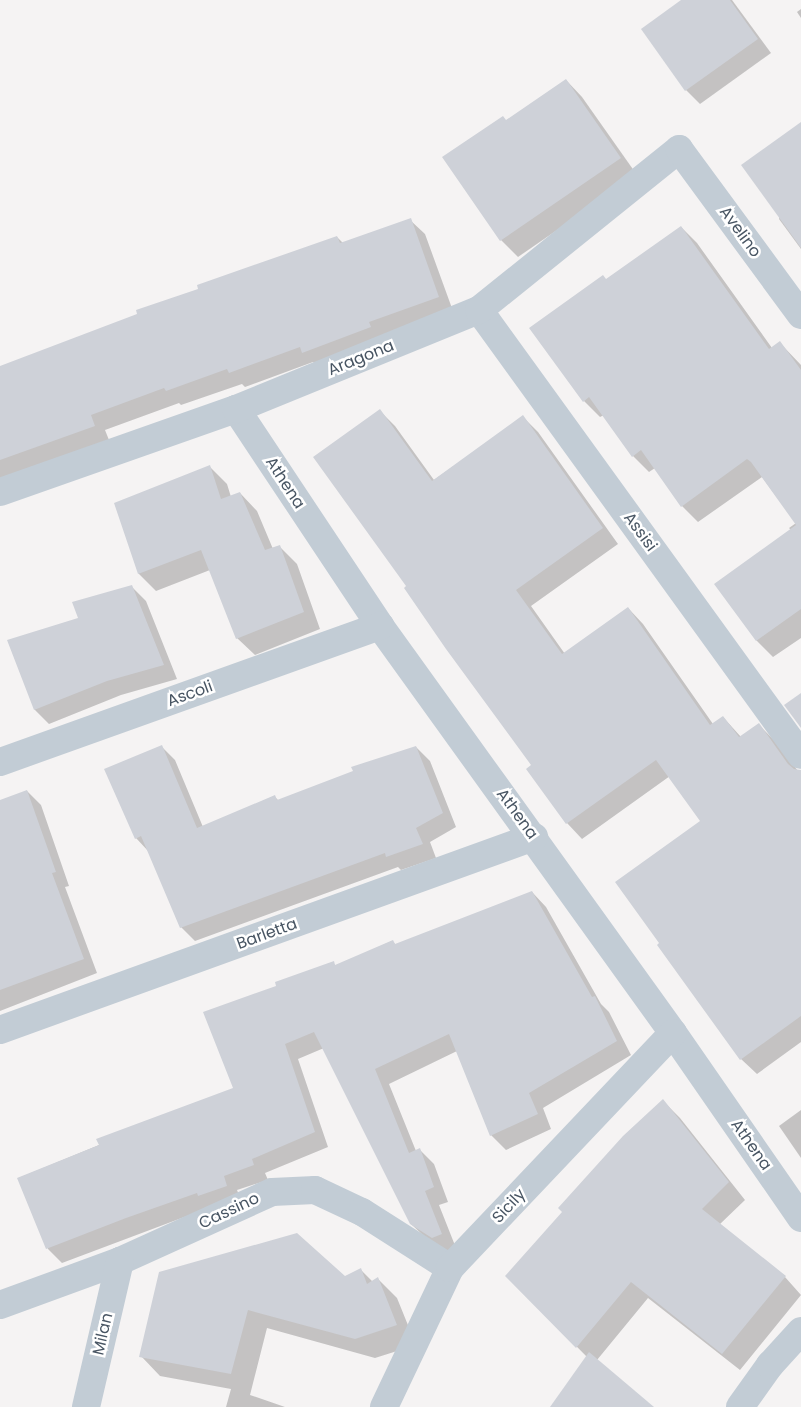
<!DOCTYPE html>
<style>
body{margin:0}
#map{position:relative;width:801px;height:1407px;overflow:hidden;background:#f5f3f3;font-family:Poppins,sans-serif}
div>[style]{position:absolute}
.shadow>*{inset:0;background:#0003}
.building>*{inset:0;background:#ced1d8}
.street>*{height:28px;margin:-14px;padding:0 14px;transform-origin:14px;border-radius:14px;background:#c2ccd5}
span{translate:-50% -50%;white-space:nowrap;text-align:center;line-height:1.15;-webkit-text-stroke:5px #fff;paint-order:stroke}
.street-label{font-size:16px;color:#485563}
</style>
<div id="map">
<div class="shadow">
<i style="clip-path:polygon(683px 0,732px 0,771px 53px,700px 104px,686px 90px)"></i>
<i style="clip-path:polygon(801px 9px,801px 18px,797px 12px)"></i>
<i style="clip-path:polygon(566px 80px,582px 97px,637px 175px,518px 257px,501px 240px,506px 121px)"></i>
<i style="clip-path:polygon(801px 124px,801px 249px,779px 219px)"></i>
<i style="clip-path:polygon(410px 220px,425px 234px,453px 311px,318px 367px,313px 362px,245px 387px,242px 384px,181px 405px,179px 403px,105px 430px,109px 440px,0 483px,0 368px,337px 237px,343px 243px)"></i>
<i style="clip-path:polygon(681px 227px,697px 243px,772px 348px,780px 343px,801px 365px,801px 638px,773px 657px,757px 641px,716px 584px,791px 530px,789px 528px,796px 523px,762px 477px,698px 522px,682px 506px,655px 468px,649px 472px,633px 456px,604px 415px,600px 417px,584px 401px,531px 328px,606px 280px)"></i>
<i style="clip-path:polygon(380px 411px,395px 426px,434px 480px,523px 417px,538px 432px,618px 544px,531px 606px,565px 654px,628px 608px,643px 624px,713px 724px,723px 717px,741px 737px,759px 725px,774px 740px,798px 771px,801px 772px,801px 1042px,757px 1074px,741px 1059px,661px 944px,702px 822px,670px 776px,582px 839px,567px 823px,528px 769px,533px 765px,408px 587px)"></i>
<i style="clip-path:polygon(210px 467px,227px 484px,231px 497px,240px 493px,257px 511px,273px 549px,280px 547px,297px 564px,320px 629px,255px 655px,237px 638px,210px 570px,156px 591px,139px 574px,115px 504px)"></i>
<i style="clip-path:polygon(132px 587px,146px 601px,177px 679px,121px 695px,49px 724px,35px 710px,8px 641px,79px 619px)"></i>
<i style="clip-path:polygon(161px 746px,175px 760px,203px 827px,275px 797px,279px 801px,416px 747px,430px 761px,456px 827px,430px 842px,436px 858px,401px 870px,398px 867px,195px 941px,181px 927px,149px 852px,136px 838px)"></i>
<i style="clip-path:polygon(27px 791px,41px 805px,69px 886px,65px 887px,97px 973px,0 1011px,0 801px)"></i>
<i style="clip-path:polygon(532px 892px,546px 907px,601px 1004px,609px 1012px,631px 1055px,543px 1108px,551px 1129px,506px 1150px,491px 1135px,457px 1051px,389px 1084px,416px 1151px,420px 1150px,434px 1164px,448px 1202px,439px 1205px,456px 1248px,448px 1252px,426px 1238px,411px 1224px,324px 1048px,298px 1059px,328px 1147px,265px 1173px,268px 1180px,237px 1190px,241px 1200px,211px 1207px,62px 1263px,48px 1249px,19px 1178px,235px 1089px,278px 987px,333px 963px,336px 966px,392px 941px,396px 945px)"></i>
<i style="clip-path:polygon(663px 1101px,680px 1118px,745px 1200px,719px 1225px,785px 1277px,801px 1295px,740px 1370px,648px 1298px,597px 1360px,653px 1407px,551px 1407px,587px 1357px,507px 1276px)"></i>
<i style="clip-path:polygon(801px 1110px,801px 1158px,779px 1126px)"></i>
<i style="clip-path:polygon(361px 1270px,373px 1282px,378px 1279px,397px 1298px,416px 1345px,375px 1358px,267px 1328px,250px 1395px,285px 1407px,226px 1407px,231px 1389px,160px 1376px,141px 1356px,160px 1273px,344px 1277px)"></i>
</div>
<div class="building">
<i style="clip-path:polygon(681px 0,730px 0,758px 39px,685px 91px,641px 29px)"></i>
<i style="clip-path:polygon(566px 79px,621px 158px,500px 241px,442px 157px,503px 116px,506px 120px)"></i>
<i style="clip-path:polygon(801px 122px,801px 248px,741px 165px)"></i>
<i style="clip-path:polygon(411px 218px,439px 297px,369px 322px,371px 327px,302px 353px,300px 347px,229px 373px,227px 369px,166px 391px,164px 388px,91px 415px,95px 426px,0 460px,0 366px,137px 314px,136px 310px,198px 289px,197px 285px,337px 236px,340px 243px)"></i>
<i style="clip-path:polygon(681px 226px,769px 349px,780px 341px,801px 370px,801px 609px,756px 641px,714px 584px,796px 525px,751px 462px,747px 459px,681px 507px,641px 450px,632px 457px,589px 397px,583px 402px,529px 328px,603px 275px,606px 279px)"></i>
<i style="clip-path:polygon(380px 409px,432px 481px,523px 415px,603px 528px,516px 590px,562px 654px,628px 607px,710px 725px,723px 716px,739px 737px,759px 723px,788px 764px,794px 769px,801px 770px,801px 1016px,740px 1060px,657px 945px,659px 943px,615px 882px,700px 821px,656px 760px,566px 824px,526px 769px,531px 765px,446px 649px,404px 588px,406px 586px,313px 457px)"></i>
<i style="clip-path:polygon(210px 465px,221px 499px,240px 492px,265px 550px,280px 545px,304px 612px,236px 639px,201px 550px,138px 574px,114px 503px)"></i>
<i style="clip-path:polygon(132px 585px,164px 665px,107px 681px,34px 710px,7px 640px,78px 618px,72px 602px)"></i>
<i style="clip-path:polygon(801px 693px,801px 728px,784px 705px)"></i>
<i style="clip-path:polygon(162px 745px,197px 828px,275px 795px,277px 800px,353px 771px,351px 767px,416px 746px,443px 813px,416px 828px,423px 844px,386px 857px,385px 853px,180px 928px,141px 836px,135px 839px,104px 769px)"></i>
<i style="clip-path:polygon(27px 790px,56px 872px,52px 873px,84px 959px,0 990px,0 800px)"></i>
<i style="clip-path:polygon(532px 891px,592px 997px,595px 996px,617px 1041px,529px 1093px,538px 1114px,490px 1136px,449px 1034px,375px 1069px,409px 1153px,420px 1148px,434px 1187px,425px 1191px,442px 1234px,432px 1238px,410px 1224px,314px 1032px,285px 1044px,315px 1132px,252px 1159px,254px 1165px,224px 1176px,227px 1186px,198px 1196px,197px 1193px,126px 1218px,46px 1249px,17px 1178px,99px 1145px,96px 1139px,233px 1088px,203px 1012px,276px 986px,275px 982px,334px 961px,335px 965px,393px 940px,395px 944px)"></i>
<i style="clip-path:polygon(663px 1099px,729px 1182px,702px 1209px,786px 1276px,722px 1354px,631px 1282px,576px 1348px,505px 1276px,562px 1212px,558px 1208px,623px 1136px)"></i>
<i style="clip-path:polygon(297px 1233px,345px 1276px,361px 1268px,367px 1284px,378px 1277px,397px 1325px,355px 1339px,248px 1310px,231px 1374px,139px 1357px,159px 1272px)"></i>
<i style="clip-path:polygon(589px 1352px,654px 1407px,550px 1407px)"></i>
</div>
<div class="street">
<i style="left:479px;top:310px;width:549px;rotate:54.11deg"></i>
<i style="left:236px;top:409px;width:260px;rotate:56.4deg"></i>
<i style="left:380px;top:626px;width:501px;rotate:54.25deg"></i>
<i style="left:673px;top:1033px;width:225px;rotate:55.3deg"></i>
<i style="left:0;top:492px;width:250px;rotate:-19.4deg"></i>
<i style="left:236px;top:409px;width:262px;rotate:-22.2deg"></i>
<i style="left:479px;top:310px;width:257px;rotate:-38.8deg"></i>
<i style="left:679px;top:149px;width:206px;rotate:53.7deg"></i>
<i style="left:0;top:762px;width:404px;rotate:-19.7deg"></i>
<i style="left:0;top:1030px;width:568px;rotate:-19.87deg"></i>
<i style="left:0;top:1305px;width:128px;rotate:-20.1deg"></i>
<i style="left:120px;top:1261px;width:167px;rotate:-24.4deg"></i>
<i style="left:272px;top:1192px;width:43px;rotate:-2.7deg"></i>
<i style="left:315px;top:1190px;width:52px;rotate:25.1deg"></i>
<i style="left:362px;top:1212px;width:104px;rotate:32.5deg"></i>
<i style="left:86px;top:1407px;width:150px;rotate:-76.9deg"></i>
<i style="left:384px;top:1407px;width:154px;rotate:-64.6deg"></i>
<i style="left:450px;top:1268px;width:324px;rotate:-46.5deg"></i>
<i style="left:740px;top:1407px;width:52px;rotate:-54.5deg"></i>
<i style="left:770px;top:1365px;width:46px;rotate:-47.6deg"></i>
</div>
<div class="street-label">
<span style="left:740px;top:232px;rotate:54deg">Avelino</span>
<span style="left:361px;top:358px;rotate:-22deg">Aragona</span>
<span style="left:285px;top:483px;rotate:57deg">Athena</span>
<span style="left:640px;top:532px;rotate:54deg">Assisi</span>
<span style="left:190px;top:694px;rotate:-20deg">Ascoli</span>
<span style="left:517px;top:814px;rotate:54deg">Athena</span>
<span style="left:267px;top:934px;rotate:-20deg">Barletta</span>
<span style="left:751px;top:1145px;rotate:55deg">Athena</span>
<span style="left:509px;top:1206px;rotate:-47deg">Sicily</span>
<span style="left:229px;top:1211px;rotate:-25deg">Cassino</span>
<span style="left:103px;top:1334px;rotate:-77deg">Milan</span>
</div>
</div>
